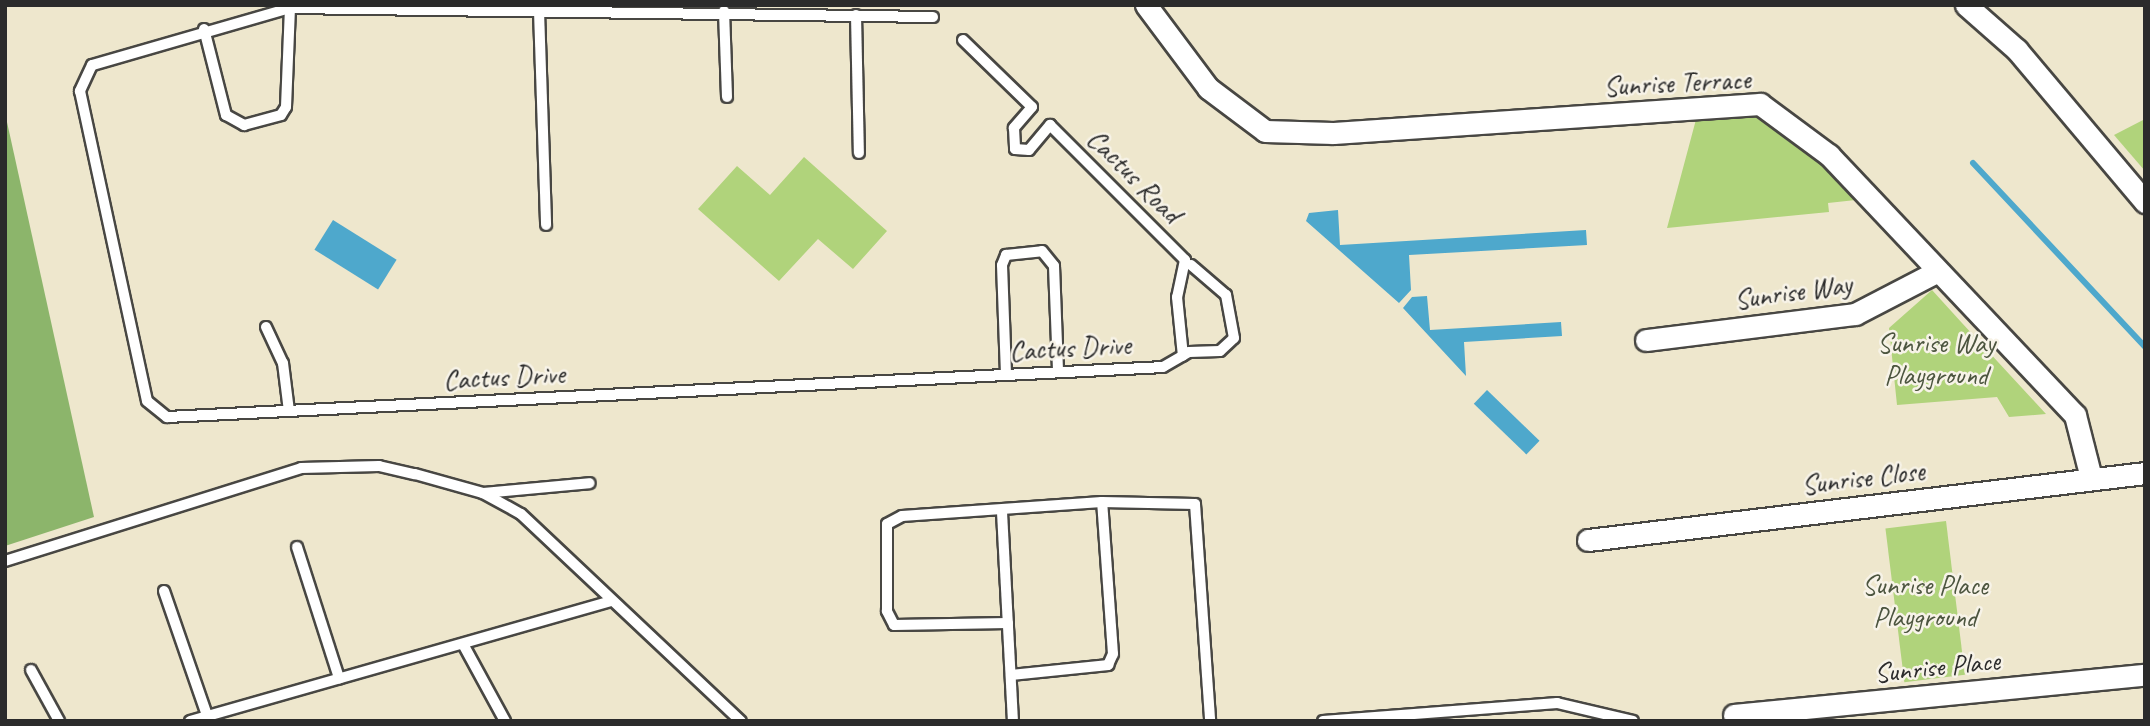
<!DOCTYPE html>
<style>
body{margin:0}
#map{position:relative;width:2150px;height:726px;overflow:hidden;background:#eee7cd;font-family:Caveat,sans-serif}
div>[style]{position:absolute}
.green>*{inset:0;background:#b0d37b;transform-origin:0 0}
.forest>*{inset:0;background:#8cb56b}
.water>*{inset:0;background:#4ea8cc;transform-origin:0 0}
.stream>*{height:6px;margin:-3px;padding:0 3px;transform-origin:3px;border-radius:3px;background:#4ea8cc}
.roads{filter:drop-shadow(2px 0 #484743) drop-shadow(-2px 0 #484743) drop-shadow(0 2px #484743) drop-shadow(0 -2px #484743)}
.service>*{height:10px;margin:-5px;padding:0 5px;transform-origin:5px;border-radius:5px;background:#fff}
.minor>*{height:21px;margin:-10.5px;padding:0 10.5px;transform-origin:10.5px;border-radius:10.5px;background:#fff}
span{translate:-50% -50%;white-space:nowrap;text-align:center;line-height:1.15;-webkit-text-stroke:5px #f7f3e8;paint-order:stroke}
.street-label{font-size:28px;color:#2b2b2b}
.park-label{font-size:28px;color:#4c553f}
.frame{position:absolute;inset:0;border:7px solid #2b2b2b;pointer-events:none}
</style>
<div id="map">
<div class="green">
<i style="clip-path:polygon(1698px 112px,1758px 112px,1865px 199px,1828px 203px,1829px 212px,1667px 228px)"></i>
<i style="clip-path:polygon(2145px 119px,2145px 171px,2114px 135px)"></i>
<i style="clip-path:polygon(804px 157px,887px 231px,853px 269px,818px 239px,779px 281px,698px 209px,737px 166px,770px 195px)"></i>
<i style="clip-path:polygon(1932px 290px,1962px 323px,2046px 414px,2009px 417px,1997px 397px,1897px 405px,1889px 328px)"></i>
<i style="left:1946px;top:521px;width:155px;height:61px;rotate:83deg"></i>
</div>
<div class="forest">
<i style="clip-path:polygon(5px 113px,94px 517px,5px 546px)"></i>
</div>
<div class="water">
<i style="clip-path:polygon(1338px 210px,1340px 245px,1586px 230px,1587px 245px,1409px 255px,1411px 290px,1399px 303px,1306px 221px,1309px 213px)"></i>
<i style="left:333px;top:220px;width:75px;height:35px;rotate:32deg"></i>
<i style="clip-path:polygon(1427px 296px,1430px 330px,1561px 322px,1562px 336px,1464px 342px,1466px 376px,1403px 308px,1412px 297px)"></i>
<i style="left:1487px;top:390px;width:73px;height:19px;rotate:44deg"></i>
</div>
<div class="stream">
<i style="left:1973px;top:163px;width:252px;rotate:46.9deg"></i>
</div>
<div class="roads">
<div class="service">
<i style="left:539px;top:11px;width:214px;rotate:88.1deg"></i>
<i style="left:724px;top:11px;width:86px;rotate:88deg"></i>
<i style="left:856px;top:15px;width:138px;rotate:88.8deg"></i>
<i style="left:933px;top:17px;width:643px;rotate:-179.2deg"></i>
<i style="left:290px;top:8px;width:206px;rotate:163.9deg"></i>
<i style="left:92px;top:65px;width:29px;rotate:115deg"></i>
<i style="left:80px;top:91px;width:317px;rotate:77.8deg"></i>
<i style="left:147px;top:401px;width:26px;rotate:39deg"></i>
<i style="left:167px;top:417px;width:997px;rotate:-2.87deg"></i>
<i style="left:1163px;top:367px;width:30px;rotate:-30deg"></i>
<i style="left:1189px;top:352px;width:31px;rotate:-2deg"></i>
<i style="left:1220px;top:351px;width:19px;rotate:-43deg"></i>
<i style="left:1234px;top:338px;width:44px;rotate:-100.5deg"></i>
<i style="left:1226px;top:295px;width:46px;rotate:-139.4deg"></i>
<i style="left:204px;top:29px;width:89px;rotate:75.7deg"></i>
<i style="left:226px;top:115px;width:21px;rotate:29deg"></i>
<i style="left:244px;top:125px;width:38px;rotate:-15deg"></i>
<i style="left:281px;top:115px;width:9px;rotate:-58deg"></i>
<i style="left:286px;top:107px;width:99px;rotate:-87.7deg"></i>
<i style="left:963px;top:40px;width:96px;rotate:44.2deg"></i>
<i style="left:1032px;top:107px;width:28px;rotate:131deg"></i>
<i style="left:1014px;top:128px;width:21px;rotate:87deg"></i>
<i style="left:1015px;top:149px;width:14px;rotate:4deg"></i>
<i style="left:1029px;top:150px;width:33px;rotate:-50deg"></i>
<i style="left:1050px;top:125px;width:191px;rotate:45deg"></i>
<i style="left:1185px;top:260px;width:38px;rotate:102deg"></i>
<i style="left:1177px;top:297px;width:59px;rotate:84.2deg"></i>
<i style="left:266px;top:327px;width:40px;rotate:65deg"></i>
<i style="left:283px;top:363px;width:48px;rotate:82.9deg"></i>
<i style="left:1006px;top:374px;width:109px;rotate:-92.1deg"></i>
<i style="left:1002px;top:265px;width:11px;rotate:-68deg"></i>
<i style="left:1006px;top:255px;width:36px;rotate:-6deg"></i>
<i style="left:1042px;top:251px;width:19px;rotate:51deg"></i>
<i style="left:1054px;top:266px;width:105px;rotate:87.8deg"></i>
<i style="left:483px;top:493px;width:107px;rotate:-5.3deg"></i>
<i style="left:1002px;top:512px;width:209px;rotate:87deg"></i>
<i style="left:297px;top:547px;width:138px;rotate:72.2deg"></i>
<i style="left:5px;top:561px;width:310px;rotate:-17.4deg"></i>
<i style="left:301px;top:468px;width:78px;rotate:-1.5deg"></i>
<i style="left:379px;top:466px;width:37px;rotate:13deg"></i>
<i style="left:415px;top:474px;width:71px;rotate:15.6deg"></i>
<i style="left:483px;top:493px;width:43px;rotate:28.9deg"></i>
<i style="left:521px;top:514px;width:302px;rotate:43.3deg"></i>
<i style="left:164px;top:591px;width:131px;rotate:70.9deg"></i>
<i style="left:1008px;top:623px;width:114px;rotate:179deg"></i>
<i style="left:894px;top:625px;width:16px;rotate:-117deg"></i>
<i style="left:887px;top:611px;width:87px;rotate:-90deg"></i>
<i style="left:887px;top:524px;width:17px;rotate:-28deg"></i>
<i style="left:902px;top:516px;width:200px;rotate:-4deg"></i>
<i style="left:1102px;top:502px;width:93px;rotate:1.2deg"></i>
<i style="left:1195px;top:504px;width:218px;rotate:86deg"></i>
<i style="left:463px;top:644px;width:88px;rotate:61.4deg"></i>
<i style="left:31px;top:670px;width:58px;rotate:61.2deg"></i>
<i style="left:1011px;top:675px;width:98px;rotate:-5.9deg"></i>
<i style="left:1108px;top:665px;width:12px;rotate:-66deg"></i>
<i style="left:1113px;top:654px;width:152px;rotate:-94.1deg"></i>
<i style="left:190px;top:721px;width:438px;rotate:-15.9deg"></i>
<i style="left:1323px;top:721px;width:235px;rotate:-4.4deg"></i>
<i style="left:1557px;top:703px;width:78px;rotate:13.3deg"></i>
</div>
<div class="minor">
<i style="left:1146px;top:5px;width:104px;rotate:53.2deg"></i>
<i style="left:1208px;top:88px;width:71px;rotate:37deg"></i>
<i style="left:1265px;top:131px;width:68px;rotate:1.7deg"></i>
<i style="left:1333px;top:133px;width:428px;rotate:-3.9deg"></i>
<i style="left:1760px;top:104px;width:86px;rotate:36.5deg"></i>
<i style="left:1829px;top:155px;width:358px;rotate:46.6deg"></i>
<i style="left:2075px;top:415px;width:65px;rotate:75.7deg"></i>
<i style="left:1966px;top:5px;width:68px;rotate:41.4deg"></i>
<i style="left:2017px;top:50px;width:199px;rotate:49.9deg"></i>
<i style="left:1646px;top:340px;width:211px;rotate:-7.1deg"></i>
<i style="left:1855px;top:314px;width:93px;rotate:-27.4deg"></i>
<i style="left:1588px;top:540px;width:561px;rotate:-6.86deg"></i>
<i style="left:1734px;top:715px;width:413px;rotate:-5.6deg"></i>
</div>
</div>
<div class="street-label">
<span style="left:1677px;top:83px;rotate:-3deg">Sunrise Terrace</span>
<span style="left:1134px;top:176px;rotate:45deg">Cactus Road</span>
<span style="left:1793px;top:292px;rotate:-8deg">Sunrise Way</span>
<span style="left:1070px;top:348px;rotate:-3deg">Cactus Drive</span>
<span style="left:504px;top:377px;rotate:-3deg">Cactus Drive</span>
<span style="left:1863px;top:478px;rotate:-7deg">Sunrise Close</span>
<span style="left:1937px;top:667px;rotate:-6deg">Sunrise Place</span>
</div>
<div class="park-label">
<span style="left:1936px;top:359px">Sunrise Way<br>Playground</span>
<span style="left:1925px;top:601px">Sunrise Place<br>Playground</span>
</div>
<div class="frame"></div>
</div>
